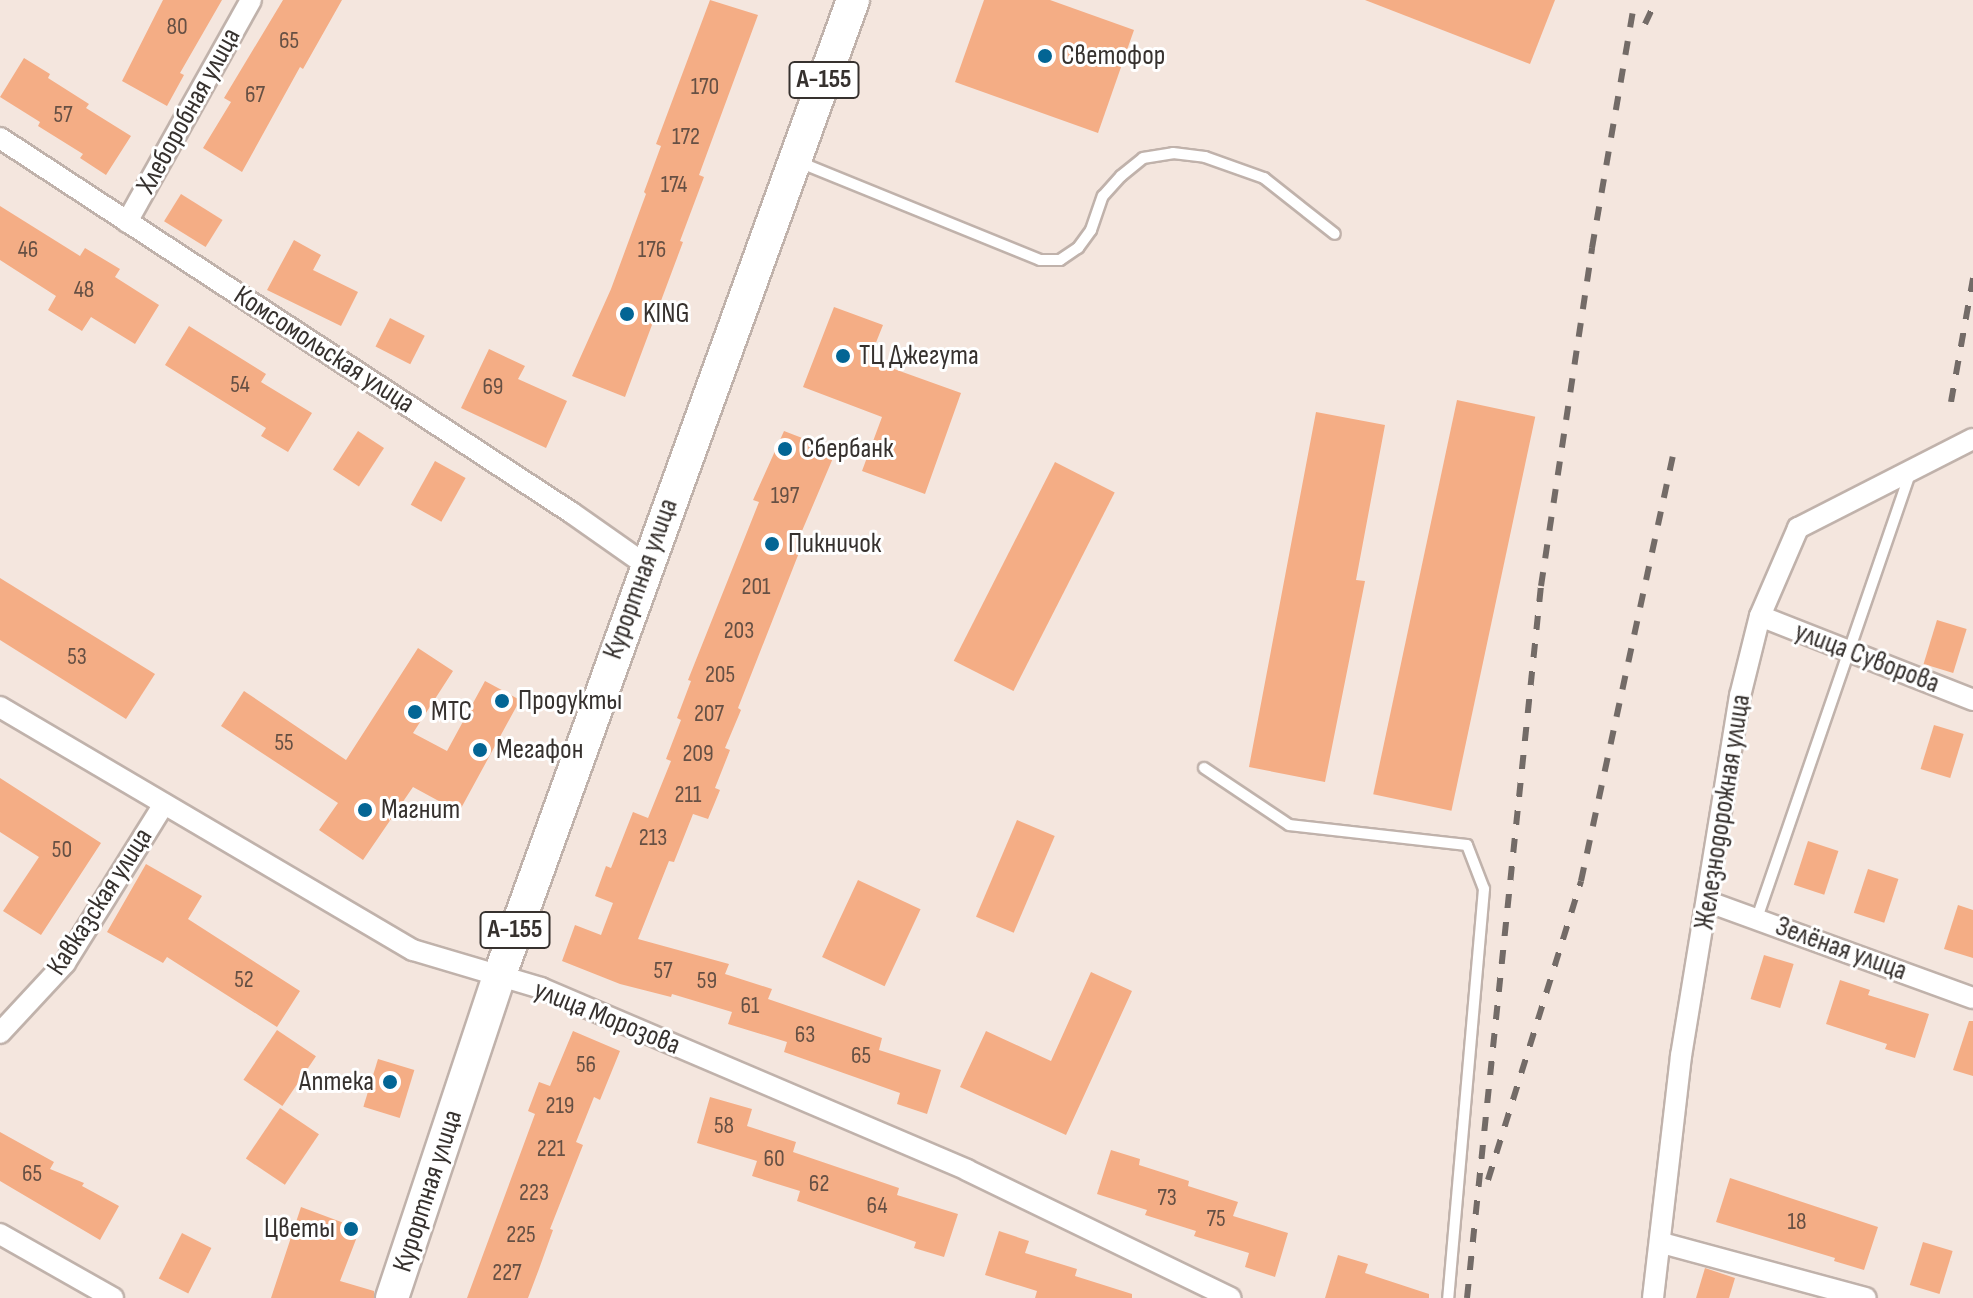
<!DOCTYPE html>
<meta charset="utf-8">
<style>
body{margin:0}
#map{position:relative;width:1973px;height:1298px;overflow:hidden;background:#f4e6de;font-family:"Sofia Sans Condensed",sans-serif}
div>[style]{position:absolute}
.building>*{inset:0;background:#f4ad85;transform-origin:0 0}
.roads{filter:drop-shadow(2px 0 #c0b2ab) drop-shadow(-2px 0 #c0b2ab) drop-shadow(0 2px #c0b2ab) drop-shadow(0 -2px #c0b2ab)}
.lane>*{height:10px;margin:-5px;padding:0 5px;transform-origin:5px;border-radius:5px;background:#fff}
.street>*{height:20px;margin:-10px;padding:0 10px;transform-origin:10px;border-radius:10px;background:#fff}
.primary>*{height:32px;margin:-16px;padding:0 16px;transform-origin:16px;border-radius:16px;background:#fff}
.rail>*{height:6px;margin-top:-3px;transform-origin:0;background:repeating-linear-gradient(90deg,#736b67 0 14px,transparent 0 28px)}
.dots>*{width:22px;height:22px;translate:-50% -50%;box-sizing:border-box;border:4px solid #fff;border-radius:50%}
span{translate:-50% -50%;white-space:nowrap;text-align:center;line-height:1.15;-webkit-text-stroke:6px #fff;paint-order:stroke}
.number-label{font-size:24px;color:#665044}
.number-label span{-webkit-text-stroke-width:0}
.shield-label span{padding:2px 6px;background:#fff;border:2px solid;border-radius:6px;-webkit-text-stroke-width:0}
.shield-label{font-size:26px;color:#36312e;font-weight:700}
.poi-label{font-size:28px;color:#36312e}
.left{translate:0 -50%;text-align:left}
.right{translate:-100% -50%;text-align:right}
.street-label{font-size:28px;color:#36312e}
</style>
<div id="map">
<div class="building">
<i style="clip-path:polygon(163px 0,222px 0,180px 73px,184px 75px,167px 106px,122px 81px)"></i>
<i style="clip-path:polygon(283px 0,342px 0,303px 69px,300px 67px,242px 172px,203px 148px,231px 102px,224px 98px)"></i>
<i style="clip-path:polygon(710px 0,758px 15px,699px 175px,704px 177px,680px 241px,683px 242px,625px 397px,572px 376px,611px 289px,646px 194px,644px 192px,661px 146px,656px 144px)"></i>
<i style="clip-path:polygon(984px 0,1050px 0,1134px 30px,1098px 133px,955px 82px)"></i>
<i style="clip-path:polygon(1365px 0,1555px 0,1530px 64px)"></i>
<i style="clip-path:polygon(24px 58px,50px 74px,48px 78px,89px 104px,86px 108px,131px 136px,106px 175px,80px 158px,83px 154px,38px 126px,40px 122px,0 97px)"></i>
<i style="left:181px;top:194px;width:49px;height:32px;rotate:32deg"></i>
<i style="clip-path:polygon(0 206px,80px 256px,85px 248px,120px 269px,115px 277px,159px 305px,135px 344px,91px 317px,82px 331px,48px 310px,56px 296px,0 260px)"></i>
<i style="clip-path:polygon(294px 240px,321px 255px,313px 270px,358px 292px,341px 326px,267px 290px)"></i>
<i style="clip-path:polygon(834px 307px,883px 325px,869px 360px,961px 393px,925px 494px,862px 471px,882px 417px,803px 387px)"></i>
<i style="left:390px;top:318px;width:39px;height:32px;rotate:27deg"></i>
<i style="clip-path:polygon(189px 326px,266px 374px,261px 382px,312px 413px,288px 452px,261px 436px,266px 428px,165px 365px)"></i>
<i style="clip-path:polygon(489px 349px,525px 366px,518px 379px,567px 401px,546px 448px,461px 408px)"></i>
<i style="left:1457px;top:400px;width:80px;height:403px;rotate:12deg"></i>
<i style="clip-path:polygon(1316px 412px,1385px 425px,1356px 580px,1365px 581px,1325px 782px,1249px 767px)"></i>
<i style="left:358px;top:431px;width:31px;height:46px;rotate:33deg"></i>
<i style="clip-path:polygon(784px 431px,836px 451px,799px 538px,804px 540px,738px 708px,741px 710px,725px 748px,730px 750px,715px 788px,720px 790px,708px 819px,693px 814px,674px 862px,669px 861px,638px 939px,729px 964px,725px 974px,772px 989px,768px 999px,882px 1038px,879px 1050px,941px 1070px,927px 1114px,897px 1104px,900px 1093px,784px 1052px,787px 1042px,728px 1024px,732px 1012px,672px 994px,671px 997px,620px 984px,562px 961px,575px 925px,601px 935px,613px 903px,595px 896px,606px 866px,611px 868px,633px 812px,648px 818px,671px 761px,666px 759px,681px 720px,677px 718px,691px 681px,688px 680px,759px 502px,753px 500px)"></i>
<i style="left:435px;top:461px;width:35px;height:50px;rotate:29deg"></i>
<i style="left:1055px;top:462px;width:67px;height:223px;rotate:27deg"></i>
<i style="clip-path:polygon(0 578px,155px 674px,126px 719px,0 640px)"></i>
<i style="left:1937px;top:620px;width:31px;height:46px;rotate:17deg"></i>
<i style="clip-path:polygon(418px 648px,453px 671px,413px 733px,447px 751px,485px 681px,520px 700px,459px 812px,413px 787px,363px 860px,319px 830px,338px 803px,221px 726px,244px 691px,346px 760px)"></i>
<i style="left:1934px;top:725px;width:31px;height:46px;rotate:17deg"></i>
<i style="clip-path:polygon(0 778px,101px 843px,41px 935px,3px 911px,39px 857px,0 832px)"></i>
<i style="left:1017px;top:820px;width:41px;height:105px;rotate:23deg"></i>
<i style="left:1808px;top:841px;width:32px;height:46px;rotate:18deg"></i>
<i style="clip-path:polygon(146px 864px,202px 896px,188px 919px,300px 991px,277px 1027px,167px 957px,163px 963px,107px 932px)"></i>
<i style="left:1868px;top:869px;width:32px;height:46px;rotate:18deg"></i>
<i style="left:858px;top:880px;width:69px;height:85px;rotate:25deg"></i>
<i style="clip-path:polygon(1958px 905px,1973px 910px,1973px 958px,1944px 949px)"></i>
<i style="left:1764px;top:955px;width:31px;height:46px;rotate:17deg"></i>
<i style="clip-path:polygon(1091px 972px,1132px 991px,1066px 1135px,960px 1087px,986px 1031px,1051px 1061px)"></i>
<i style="clip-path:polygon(1840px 980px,1870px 990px,1868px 995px,1929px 1014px,1915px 1058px,1885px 1049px,1887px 1044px,1826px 1024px)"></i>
<i style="clip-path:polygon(1969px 1021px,1973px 1021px,1973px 1076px,1953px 1070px)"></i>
<i style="left:277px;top:1030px;width:47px;height:60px;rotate:34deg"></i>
<i style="clip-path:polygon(573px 1031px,620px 1051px,600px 1100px,594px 1097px,576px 1142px,583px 1145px,550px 1229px,553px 1230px,539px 1269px,528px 1298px,467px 1298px,535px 1114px,528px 1111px,539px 1082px,550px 1086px)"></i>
<i style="left:378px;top:1059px;width:38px;height:50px;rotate:17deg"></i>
<i style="clip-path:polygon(710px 1097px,752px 1109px,747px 1126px,796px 1142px,793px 1152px,899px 1188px,897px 1195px,958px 1214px,944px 1257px,914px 1248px,916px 1242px,797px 1201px,800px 1191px,752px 1176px,757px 1161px,697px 1143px)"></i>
<i style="left:280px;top:1108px;width:47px;height:61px;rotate:34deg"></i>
<i style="clip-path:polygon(0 1132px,54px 1162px,50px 1169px,84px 1183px,82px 1186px,119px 1206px,100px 1240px,0 1181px)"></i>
<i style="clip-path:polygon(1111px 1150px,1140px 1159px,1139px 1165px,1189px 1181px,1188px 1186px,1238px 1202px,1233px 1216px,1288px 1233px,1275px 1277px,1245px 1267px,1249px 1253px,1194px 1236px,1196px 1231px,1145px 1215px,1147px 1210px,1097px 1194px)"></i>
<i style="clip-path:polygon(1730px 1178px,1878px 1227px,1864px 1270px,1834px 1261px,1835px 1258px,1716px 1222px)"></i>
<i style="clip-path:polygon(301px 1207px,360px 1229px,340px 1281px,374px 1291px,374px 1298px,271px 1298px)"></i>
<i style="clip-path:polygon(999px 1231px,1029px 1241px,1025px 1253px,1077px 1269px,1075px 1276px,1132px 1294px,1132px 1298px,1035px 1298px,1037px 1291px,985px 1275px)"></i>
<i style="left:182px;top:1233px;width:33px;height:51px;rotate:27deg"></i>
<i style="left:1923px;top:1242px;width:31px;height:45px;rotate:17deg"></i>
<i style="clip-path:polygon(1338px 1255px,1368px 1264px,1365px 1273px,1429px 1294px,1429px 1298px,1325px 1298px)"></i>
<i style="clip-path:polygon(1705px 1268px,1735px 1278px,1729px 1298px,1696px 1298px)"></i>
</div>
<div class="roads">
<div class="lane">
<i style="left:799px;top:162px;width:260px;rotate:22.1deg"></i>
<i style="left:1040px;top:260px;width:20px"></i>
<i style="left:1060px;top:260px;width:22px;rotate:-34deg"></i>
<i style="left:1078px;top:248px;width:22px;rotate:-54deg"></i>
<i style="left:1091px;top:230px;width:36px;rotate:-71deg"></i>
<i style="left:1103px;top:196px;width:27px;rotate:-48deg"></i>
<i style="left:1121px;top:176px;width:28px;rotate:-39deg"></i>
<i style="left:1143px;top:158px;width:30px;rotate:-9deg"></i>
<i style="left:1173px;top:153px;width:32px;rotate:7deg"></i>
<i style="left:1205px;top:157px;width:63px;rotate:19.6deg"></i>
<i style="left:1264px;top:178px;width:90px;rotate:38.3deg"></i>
<i style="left:1204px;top:768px;width:102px;rotate:33.8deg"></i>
<i style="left:1289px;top:825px;width:179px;rotate:6.4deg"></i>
<i style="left:1467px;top:845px;width:47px;rotate:68.9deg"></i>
<i style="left:1484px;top:889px;width:411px;rotate:95deg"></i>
<i style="left:1757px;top:918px;width:471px;rotate:-71deg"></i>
</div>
<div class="street">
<i style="left:0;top:138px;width:684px;rotate:33.25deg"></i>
<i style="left:572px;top:513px;width:90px;rotate:35.1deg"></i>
<i style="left:127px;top:222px;width:254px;rotate:-60.8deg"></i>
<i style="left:1760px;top:616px;width:229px;rotate:21.5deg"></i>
<i style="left:0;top:707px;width:479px;rotate:30.5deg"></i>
<i style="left:413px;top:950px;width:134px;rotate:16.5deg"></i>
<i style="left:541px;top:988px;width:463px;rotate:23.1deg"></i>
<i style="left:967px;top:1170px;width:293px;rotate:25.9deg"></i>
<i style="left:1709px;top:902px;width:281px;rotate:20deg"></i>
<i style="left:0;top:1033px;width:96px;rotate:-47.1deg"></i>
<i style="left:65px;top:963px;width:187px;rotate:-58.1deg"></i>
<i style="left:0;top:1234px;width:130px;rotate:29.5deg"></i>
<i style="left:1662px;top:1243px;width:211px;rotate:15.1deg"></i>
<i style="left:1653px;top:1298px;width:244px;rotate:-83.4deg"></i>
<i style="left:1681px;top:1056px;width:365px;rotate:-80.7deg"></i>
<i style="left:1740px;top:696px;width:82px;rotate:-76deg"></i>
<i style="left:1760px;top:616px;width:96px;rotate:-66.6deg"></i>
<i style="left:1798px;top:528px;width:196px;rotate:-27deg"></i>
</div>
<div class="primary">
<i style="left:392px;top:1298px;width:338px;rotate:-71.6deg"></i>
<i style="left:499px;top:977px;width:1039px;rotate:-70.08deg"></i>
</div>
</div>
<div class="rail">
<i style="left:1645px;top:24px;width:26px;rotate:-65deg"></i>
<i style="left:1951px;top:402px;width:126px;rotate:-79.9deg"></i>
<i style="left:1488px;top:1180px;width:313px;rotate:-72.7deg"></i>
<i style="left:1581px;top:881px;width:441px;rotate:-77.8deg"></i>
<i style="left:1467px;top:1298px;width:716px;rotate:-84.07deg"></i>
<i style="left:1541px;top:586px;width:342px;rotate:-81.4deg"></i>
<i style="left:1592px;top:248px;width:252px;rotate:-80.2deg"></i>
</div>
<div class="dots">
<i style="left:1045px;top:56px;background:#036594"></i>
<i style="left:627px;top:314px;background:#036594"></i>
<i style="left:843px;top:356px;background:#036594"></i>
<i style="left:785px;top:449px;background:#036594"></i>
<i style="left:772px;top:544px;background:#036594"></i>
<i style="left:502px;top:701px;background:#036594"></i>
<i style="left:415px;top:712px;background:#036594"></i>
<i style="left:480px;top:750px;background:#036594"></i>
<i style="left:365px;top:810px;background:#036594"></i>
<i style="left:390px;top:1082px;background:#036594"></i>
<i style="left:351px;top:1229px;background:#036594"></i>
</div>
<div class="number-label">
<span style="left:177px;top:27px">80</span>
<span style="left:289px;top:41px">65</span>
<span style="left:705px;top:87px">170</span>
<span style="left:255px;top:95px">67</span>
<span style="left:63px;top:115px">57</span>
<span style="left:686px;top:137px">172</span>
<span style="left:674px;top:185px">174</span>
<span style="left:28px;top:250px">46</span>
<span style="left:652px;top:250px">176</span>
<span style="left:84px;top:290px">48</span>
<span style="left:240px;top:385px">54</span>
<span style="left:493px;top:387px">69</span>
<span style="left:785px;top:496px">197</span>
<span style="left:756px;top:587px">201</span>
<span style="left:739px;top:631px">203</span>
<span style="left:77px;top:657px">53</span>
<span style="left:720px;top:675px">205</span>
<span style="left:709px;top:714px">207</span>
<span style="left:284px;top:743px">55</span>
<span style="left:698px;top:754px">209</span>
<span style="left:688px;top:795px">211</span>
<span style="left:653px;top:838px">213</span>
<span style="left:62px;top:850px">50</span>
<span style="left:663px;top:971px">57</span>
<span style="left:244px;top:980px">52</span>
<span style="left:707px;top:981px">59</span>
<span style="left:750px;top:1006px">61</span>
<span style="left:805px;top:1035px">63</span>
<span style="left:861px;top:1056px">65</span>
<span style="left:586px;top:1065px">56</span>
<span style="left:560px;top:1106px">219</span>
<span style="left:724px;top:1126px">58</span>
<span style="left:551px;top:1149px">221</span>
<span style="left:774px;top:1159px">60</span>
<span style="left:32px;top:1174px">65</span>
<span style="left:819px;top:1184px">62</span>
<span style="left:534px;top:1193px">223</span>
<span style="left:1167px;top:1198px">73</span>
<span style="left:877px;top:1206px">64</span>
<span style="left:1216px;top:1219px">75</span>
<span style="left:1797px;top:1222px">18</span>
<span style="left:521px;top:1235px">225</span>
<span style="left:507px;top:1273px">227</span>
</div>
<div class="shield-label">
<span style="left:824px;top:80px">А-155</span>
<span style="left:515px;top:930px">А-155</span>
</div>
<div class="poi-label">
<span class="left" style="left:1061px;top:56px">Светофор</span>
<span class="left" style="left:643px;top:314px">KING</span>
<span class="left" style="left:859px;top:356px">ТЦ Джегута</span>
<span class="left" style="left:801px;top:449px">Сбербанк</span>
<span class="left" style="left:788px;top:544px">Пикничок</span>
<span class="left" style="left:518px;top:701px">Продукты</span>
<span class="left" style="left:431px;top:712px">МТС</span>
<span class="left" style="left:496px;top:750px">Мегафон</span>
<span class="left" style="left:381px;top:810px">Магнит</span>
<span class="right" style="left:374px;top:1082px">Аптека</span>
<span class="right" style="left:335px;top:1229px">Цветы</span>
</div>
<div class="street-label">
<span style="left:189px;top:111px;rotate:-61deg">Хлеборобная улица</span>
<span style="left:324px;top:350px;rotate:33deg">Комсомольская улица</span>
<span style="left:641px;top:579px;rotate:-70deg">Курортная улица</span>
<span style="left:1867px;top:658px;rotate:21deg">улица Суворова</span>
<span style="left:1723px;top:812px;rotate:-81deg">Железнодорожная улица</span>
<span style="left:100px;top:902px;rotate:-57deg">Кавказская улица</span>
<span style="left:1841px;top:949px;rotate:20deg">Зелёная улица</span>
<span style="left:607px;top:1018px;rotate:22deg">улица Морозова</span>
<span style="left:428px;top:1191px;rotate:-72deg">Курортная улица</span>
</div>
</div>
